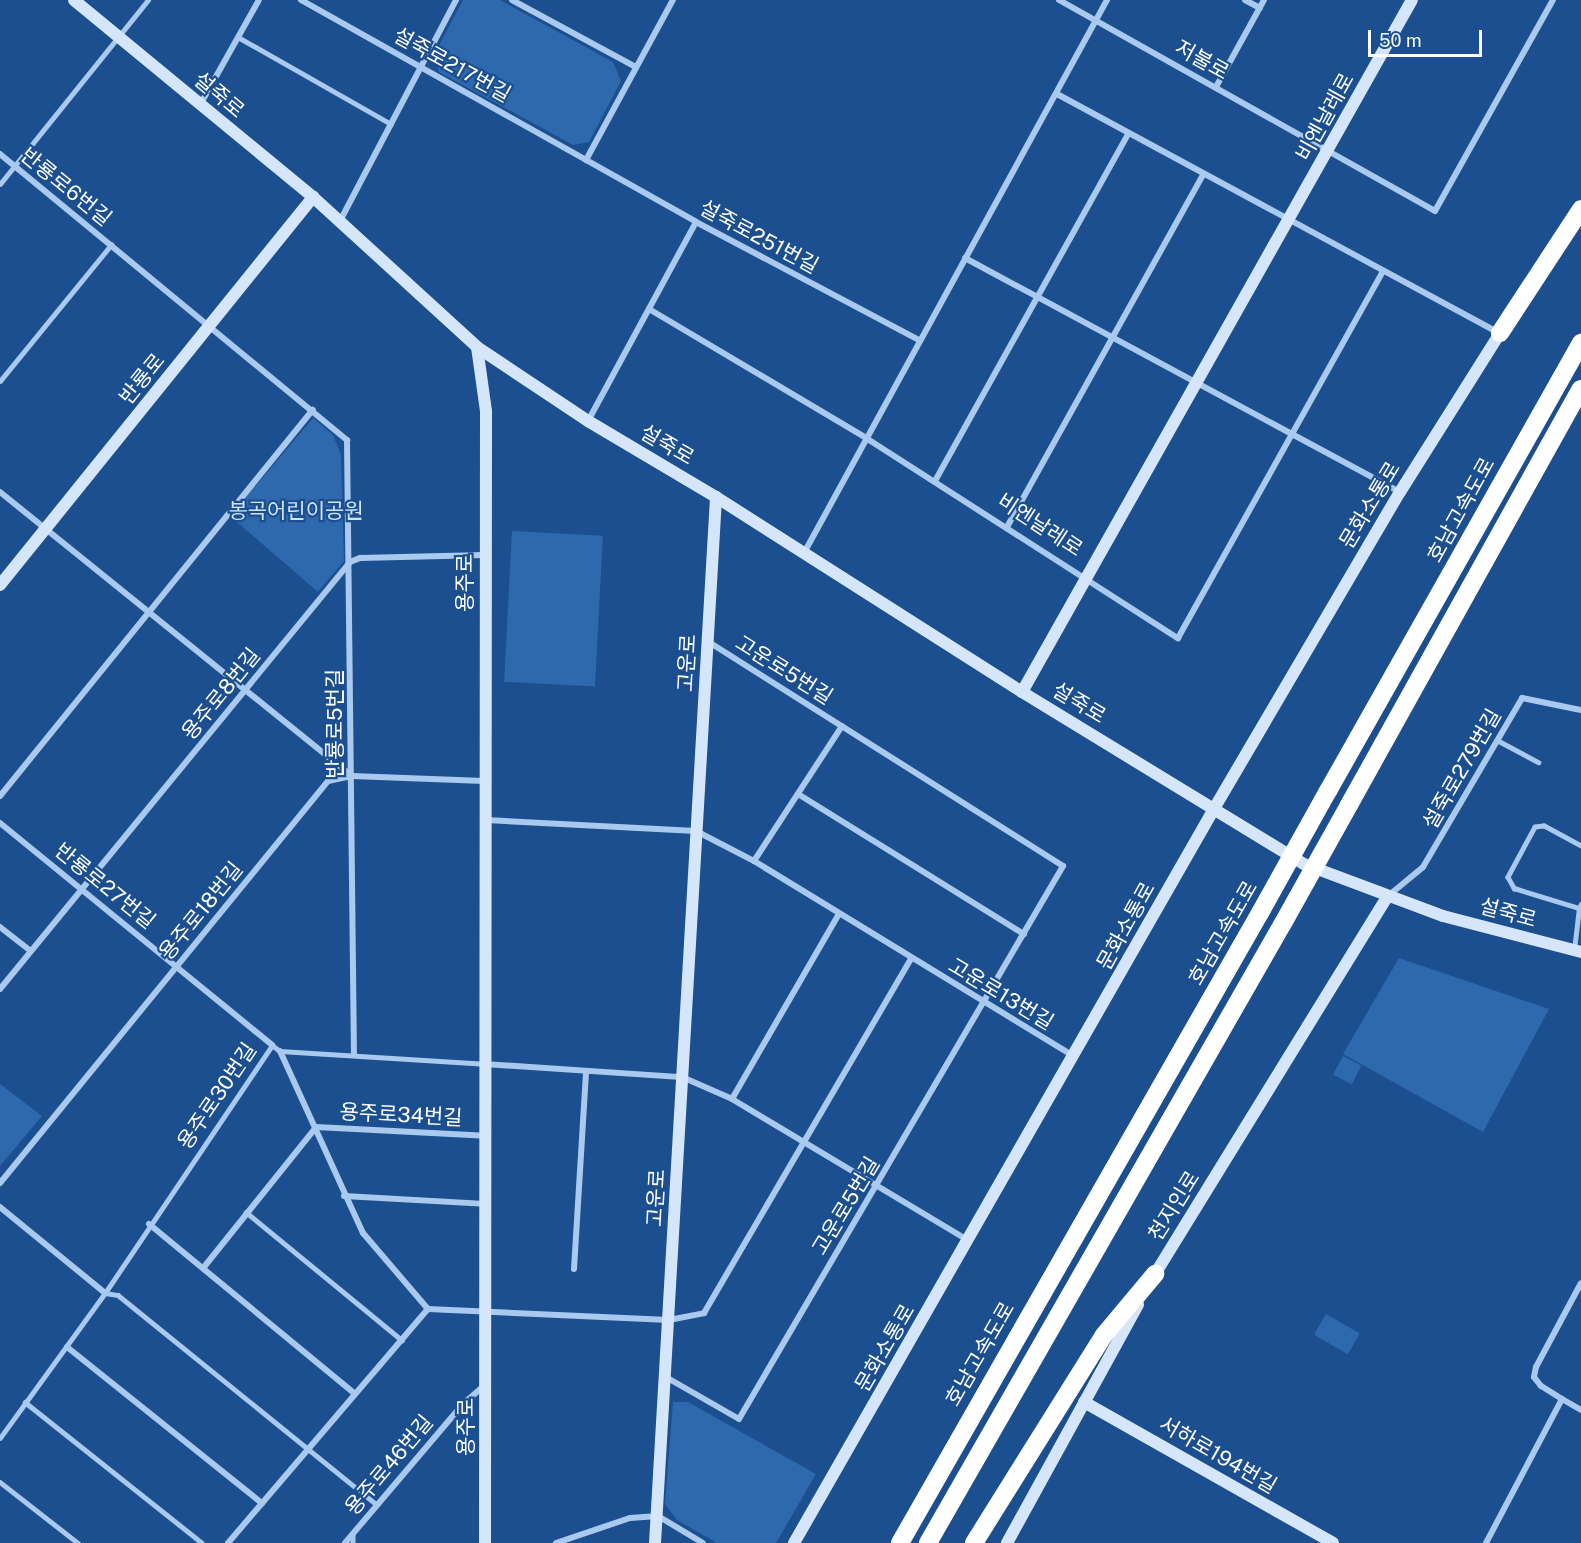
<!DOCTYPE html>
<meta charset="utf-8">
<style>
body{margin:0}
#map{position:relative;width:1581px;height:1543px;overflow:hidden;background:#1b4f8f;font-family:"Public Sans","Noto Sans KR",sans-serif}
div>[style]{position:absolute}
.green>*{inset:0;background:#2e69ad;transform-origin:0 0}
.lane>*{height:4.5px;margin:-2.25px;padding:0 2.25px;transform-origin:2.25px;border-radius:2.25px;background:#a9c9ee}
.street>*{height:6px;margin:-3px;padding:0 3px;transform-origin:3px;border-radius:3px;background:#a9c9ee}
.secondary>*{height:12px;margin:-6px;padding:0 6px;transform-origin:6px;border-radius:6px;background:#d6e6fa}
.highway>*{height:18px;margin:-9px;padding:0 9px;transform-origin:9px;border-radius:9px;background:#fff}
.highway-bridge>*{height:18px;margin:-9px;padding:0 9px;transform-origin:9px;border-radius:9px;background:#fff}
span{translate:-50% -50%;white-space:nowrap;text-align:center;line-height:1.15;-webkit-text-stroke:4.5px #1b4f8f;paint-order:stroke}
.street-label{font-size:21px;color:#fff}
.park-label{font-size:21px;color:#cfe3fa}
.scale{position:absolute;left:1368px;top:30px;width:114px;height:27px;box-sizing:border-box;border:3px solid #fff;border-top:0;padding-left:8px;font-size:18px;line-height:21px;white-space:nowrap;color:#fff;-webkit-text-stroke:4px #1b4f8f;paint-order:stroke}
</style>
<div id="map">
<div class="green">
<i style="clip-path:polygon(463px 0,500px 0,613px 62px,621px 81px,589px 142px,573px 145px,439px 72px,434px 55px)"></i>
<i style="clip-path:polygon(313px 418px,333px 435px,341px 455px,344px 561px,318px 592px,230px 516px)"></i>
<i style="left:512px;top:531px;width:91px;height:151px;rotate:3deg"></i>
<i style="clip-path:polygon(1399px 958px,1549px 1009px,1483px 1132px,1343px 1054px)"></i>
<i style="left:1343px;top:1056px;width:21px;height:21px;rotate:28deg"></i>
<i style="clip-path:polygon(0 1084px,42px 1116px,0 1166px)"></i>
<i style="left:1326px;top:1314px;width:39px;height:24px;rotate:30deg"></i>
<i style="clip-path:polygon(673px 1402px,688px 1402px,816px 1474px,776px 1543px,717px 1543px,677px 1520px,665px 1504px)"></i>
</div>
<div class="lane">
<i style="left:238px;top:37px;width:176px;rotate:29.6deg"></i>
<i style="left:0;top:184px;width:236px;rotate:-51.2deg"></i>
<i style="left:0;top:381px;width:176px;rotate:-50.8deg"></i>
<i style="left:1497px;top:740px;width:47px;rotate:28.2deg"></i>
<i style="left:1581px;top:846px;width:42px;rotate:-151.6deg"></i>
<i style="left:1544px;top:826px;width:9px;rotate:174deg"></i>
<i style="left:1535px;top:827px;width:57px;rotate:118.4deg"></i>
<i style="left:1508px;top:877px;width:13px;rotate:61deg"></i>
<i style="left:1514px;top:888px;width:68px;rotate:17.1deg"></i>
<i style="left:1579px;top:908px;width:4px;rotate:-63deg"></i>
<i style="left:1574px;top:950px;width:42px;rotate:-83.2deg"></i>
<i style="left:246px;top:1212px;width:202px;rotate:39.4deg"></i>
<i style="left:105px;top:1293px;width:13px;rotate:9deg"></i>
<i style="left:118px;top:1295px;width:333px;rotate:39deg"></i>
<i style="left:25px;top:1402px;width:226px;rotate:38.5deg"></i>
<i style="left:0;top:1438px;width:179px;rotate:-54.1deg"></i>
<i style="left:105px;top:1293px;width:299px;rotate:-56deg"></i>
<i style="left:272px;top:1045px;width:10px;rotate:37deg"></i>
<i style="left:280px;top:1051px;width:204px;rotate:3.6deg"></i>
<i style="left:0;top:1482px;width:99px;rotate:38deg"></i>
<i style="left:353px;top:1533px;width:10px;rotate:90deg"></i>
</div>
<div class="street">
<i style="left:301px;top:0;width:453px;rotate:29.3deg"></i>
<i style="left:696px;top:222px;width:252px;rotate:27.9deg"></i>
<i style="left:512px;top:0;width:141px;rotate:28.4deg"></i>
<i style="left:1059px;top:0;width:431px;rotate:29.3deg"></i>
<i style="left:1435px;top:211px;width:242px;rotate:-60.8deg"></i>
<i style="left:1245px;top:0;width:17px;rotate:28deg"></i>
<i style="left:1216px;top:87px;width:99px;rotate:-61.1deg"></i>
<i style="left:1057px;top:94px;width:502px;rotate:28.4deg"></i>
<i style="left:200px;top:105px;width:120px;rotate:-60.7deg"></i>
<i style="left:0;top:154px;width:450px;rotate:39.5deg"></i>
<i style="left:347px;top:440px;width:614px;rotate:89.35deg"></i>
<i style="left:586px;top:160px;width:182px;rotate:-61.5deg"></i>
<i style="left:340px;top:221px;width:250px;rotate:-62.3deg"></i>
<i style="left:965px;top:258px;width:493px;rotate:28.3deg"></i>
<i style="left:649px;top:309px;width:252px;rotate:30.7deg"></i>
<i style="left:866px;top:438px;width:371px;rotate:32.7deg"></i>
<i style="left:1178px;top:638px;width:420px;rotate:-60.8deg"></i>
<i style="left:588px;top:421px;width:226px;rotate:-61.5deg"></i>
<i style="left:935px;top:481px;width:397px;rotate:-60.9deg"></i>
<i style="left:0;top:492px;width:452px;rotate:38.9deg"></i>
<i style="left:1007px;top:527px;width:403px;rotate:-60.9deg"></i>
<i style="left:804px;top:553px;width:631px;rotate:-61.28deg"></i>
<i style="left:798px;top:794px;width:266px;rotate:31.8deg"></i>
<i style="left:0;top:796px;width:497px;rotate:-51deg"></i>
<i style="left:486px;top:820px;width:210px;rotate:3deg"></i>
<i style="left:696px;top:831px;width:65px;rotate:27.3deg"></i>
<i style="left:754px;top:861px;width:375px;rotate:31.4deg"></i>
<i style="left:0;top:823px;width:351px;rotate:39.2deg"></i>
<i style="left:754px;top:861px;width:161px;rotate:-56.9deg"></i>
<i style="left:1388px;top:896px;width:45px;rotate:-39.6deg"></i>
<i style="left:1423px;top:867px;width:196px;rotate:-59.6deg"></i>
<i style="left:1522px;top:698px;width:60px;rotate:11.5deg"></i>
<i style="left:0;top:927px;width:39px;rotate:38deg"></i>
<i style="left:0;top:989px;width:552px;rotate:-50.66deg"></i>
<i style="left:350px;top:562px;width:11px;rotate:-22deg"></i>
<i style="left:360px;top:558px;width:124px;rotate:-1.4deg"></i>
<i style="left:280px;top:1051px;width:200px;rotate:65.5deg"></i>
<i style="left:363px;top:1233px;width:100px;rotate:49.5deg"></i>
<i style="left:484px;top:1064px;width:198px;rotate:3.8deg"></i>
<i style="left:682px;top:1077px;width:55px;rotate:23.7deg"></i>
<i style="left:732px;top:1099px;width:276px;rotate:30.9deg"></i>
<i style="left:732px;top:1099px;width:214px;rotate:-60deg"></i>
<i style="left:316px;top:1127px;width:169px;rotate:3deg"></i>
<i style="left:0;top:1183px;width:519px;rotate:-50.79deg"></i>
<i style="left:328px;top:781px;width:25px;rotate:-12deg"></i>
<i style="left:352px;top:776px;width:132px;rotate:2.2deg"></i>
<i style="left:344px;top:1196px;width:141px;rotate:3.2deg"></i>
<i style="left:0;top:1207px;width:136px;rotate:39.3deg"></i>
<i style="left:149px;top:1224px;width:267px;rotate:39.5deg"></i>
<i style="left:204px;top:1267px;width:179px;rotate:-51.3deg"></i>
<i style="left:574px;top:1269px;width:197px;rotate:-86.5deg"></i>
<i style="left:67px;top:1347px;width:250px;rotate:38.7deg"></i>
<i style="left:664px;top:1376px;width:86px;rotate:29.8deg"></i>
<i style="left:739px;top:1419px;width:641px;rotate:-59.63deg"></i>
<i style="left:1063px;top:866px;width:420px;rotate:-147.7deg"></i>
<i style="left:1562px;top:1399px;width:25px;rotate:-148deg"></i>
<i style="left:1541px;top:1386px;width:11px;rotate:-128deg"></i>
<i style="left:1534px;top:1377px;width:10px;rotate:-79deg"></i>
<i style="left:1536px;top:1367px;width:95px;rotate:-61.8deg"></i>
<i style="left:228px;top:1543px;width:308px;rotate:-49.5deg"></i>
<i style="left:428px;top:1309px;width:241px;rotate:2.6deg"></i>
<i style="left:669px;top:1320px;width:36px;rotate:-11deg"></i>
<i style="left:704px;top:1313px;width:410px;rotate:-59.7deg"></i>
<i style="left:345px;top:1543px;width:182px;rotate:-49.7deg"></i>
<i style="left:463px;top:1404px;width:29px;rotate:-41deg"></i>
<i style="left:556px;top:1543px;width:78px;rotate:-18.7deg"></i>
<i style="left:630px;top:1518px;width:28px;rotate:-4deg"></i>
<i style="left:658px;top:1516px;width:52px;rotate:31deg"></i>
<i style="left:1486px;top:1543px;width:163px;rotate:-62.2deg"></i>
<i style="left:1562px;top:1399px;width:22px;rotate:30deg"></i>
</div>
<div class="secondary">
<i style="left:74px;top:0;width:310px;rotate:39.5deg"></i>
<i style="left:313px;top:197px;width:222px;rotate:42.4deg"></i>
<i style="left:477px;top:347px;width:133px;rotate:33.7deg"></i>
<i style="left:588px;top:421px;width:149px;rotate:30.7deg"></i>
<i style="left:716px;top:497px;width:363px;rotate:32.5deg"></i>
<i style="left:1022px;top:692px;width:330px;rotate:31.4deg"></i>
<i style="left:1304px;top:864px;width:148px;rotate:20.5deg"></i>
<i style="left:1443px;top:916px;width:143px;rotate:14.6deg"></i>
<i style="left:477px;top:347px;width:65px;rotate:82deg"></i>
<i style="left:486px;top:411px;width:1132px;rotate:90.05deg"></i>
<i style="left:0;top:585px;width:499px;rotate:-51.1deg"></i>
<i style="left:1022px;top:692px;width:794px;rotate:-60.6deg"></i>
<i style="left:1152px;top:1279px;width:447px;rotate:-58.4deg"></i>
<i style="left:1084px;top:1402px;width:286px;rotate:29.5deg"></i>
<i style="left:655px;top:1543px;width:1048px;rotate:-86.66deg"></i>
<i style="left:794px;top:1543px;width:848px;rotate:-60.23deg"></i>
<i style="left:1215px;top:807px;width:365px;rotate:-59.6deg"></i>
<i style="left:1400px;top:492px;width:188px;rotate:-57.8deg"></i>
<i style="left:1007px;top:1543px;width:272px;rotate:-61.2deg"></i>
</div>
<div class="highway">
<i style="left:1500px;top:333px;width:148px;rotate:-56.8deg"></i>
<i style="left:1328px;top:791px;width:515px;rotate:-60.55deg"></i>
<i style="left:1349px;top:805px;width:476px;rotate:-60.9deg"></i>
<i style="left:900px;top:1543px;width:726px;rotate:-60.26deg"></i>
<i style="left:928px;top:1543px;width:712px;rotate:-60.2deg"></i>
<i style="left:974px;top:1543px;width:245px;rotate:-58deg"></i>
<i style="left:1104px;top:1335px;width:80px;rotate:-50.1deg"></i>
</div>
<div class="highway-bridge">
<i style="left:1260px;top:913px;width:140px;rotate:-60.9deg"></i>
<i style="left:1282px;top:925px;width:137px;rotate:-60.8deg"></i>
</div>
<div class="street-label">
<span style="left:1202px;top:60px;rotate:29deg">저불로</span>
<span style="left:452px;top:65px;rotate:29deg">설죽로217번길</span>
<span style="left:219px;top:95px;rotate:40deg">설죽로</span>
<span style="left:1325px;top:117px;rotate:-61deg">비엔날레로</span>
<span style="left:66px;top:187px;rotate:39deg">반룡로6번길</span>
<span style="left:759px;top:237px;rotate:28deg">설죽로251번길</span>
<span style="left:142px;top:379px;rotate:-51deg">반룡로</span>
<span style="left:667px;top:445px;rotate:30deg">설죽로</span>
<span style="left:1370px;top:505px;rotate:-59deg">문화소통로</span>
<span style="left:1461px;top:510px;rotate:-61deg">호남고속도로</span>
<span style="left:1040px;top:525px;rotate:33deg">비엔날레로</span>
<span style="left:465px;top:583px;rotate:-90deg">용주로</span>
<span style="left:687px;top:663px;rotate:-87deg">고운로</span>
<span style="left:784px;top:670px;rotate:32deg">고운로5번길</span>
<span style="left:221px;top:694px;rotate:-51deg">용주로8번길</span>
<span style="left:1079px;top:703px;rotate:31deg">설죽로</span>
<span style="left:335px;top:724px;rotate:-90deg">반룡로5번길</span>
<span style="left:1462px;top:769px;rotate:-60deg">설죽로279번길</span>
<span style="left:105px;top:886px;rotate:39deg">반룡로27번길</span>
<span style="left:201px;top:911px;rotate:-51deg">용주로18번길</span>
<span style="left:1508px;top:913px;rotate:15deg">설죽로</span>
<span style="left:1126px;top:926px;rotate:-61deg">문화소통로</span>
<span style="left:1223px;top:933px;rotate:-60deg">호남고속도로</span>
<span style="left:1001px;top:994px;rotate:31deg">고운로13번길</span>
<span style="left:217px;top:1096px;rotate:-56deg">용주로30번길</span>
<span style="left:401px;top:1115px;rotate:3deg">용주로34번길</span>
<span style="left:656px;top:1198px;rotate:-87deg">고운로</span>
<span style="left:846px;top:1206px;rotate:-59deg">고운로5번길</span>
<span style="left:1174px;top:1206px;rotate:-58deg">천지인로</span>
<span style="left:885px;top:1348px;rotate:-60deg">문화소통로</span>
<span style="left:980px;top:1354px;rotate:-60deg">호남고속도로</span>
<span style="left:466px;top:1427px;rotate:-90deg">용주로</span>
<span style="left:1218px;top:1455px;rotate:30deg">서하로194번길</span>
<span style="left:389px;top:1465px;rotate:-50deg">용주로46번길</span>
</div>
<div class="park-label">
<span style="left:296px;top:511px">봉곡어린이공원</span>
</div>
<div class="scale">50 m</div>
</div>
